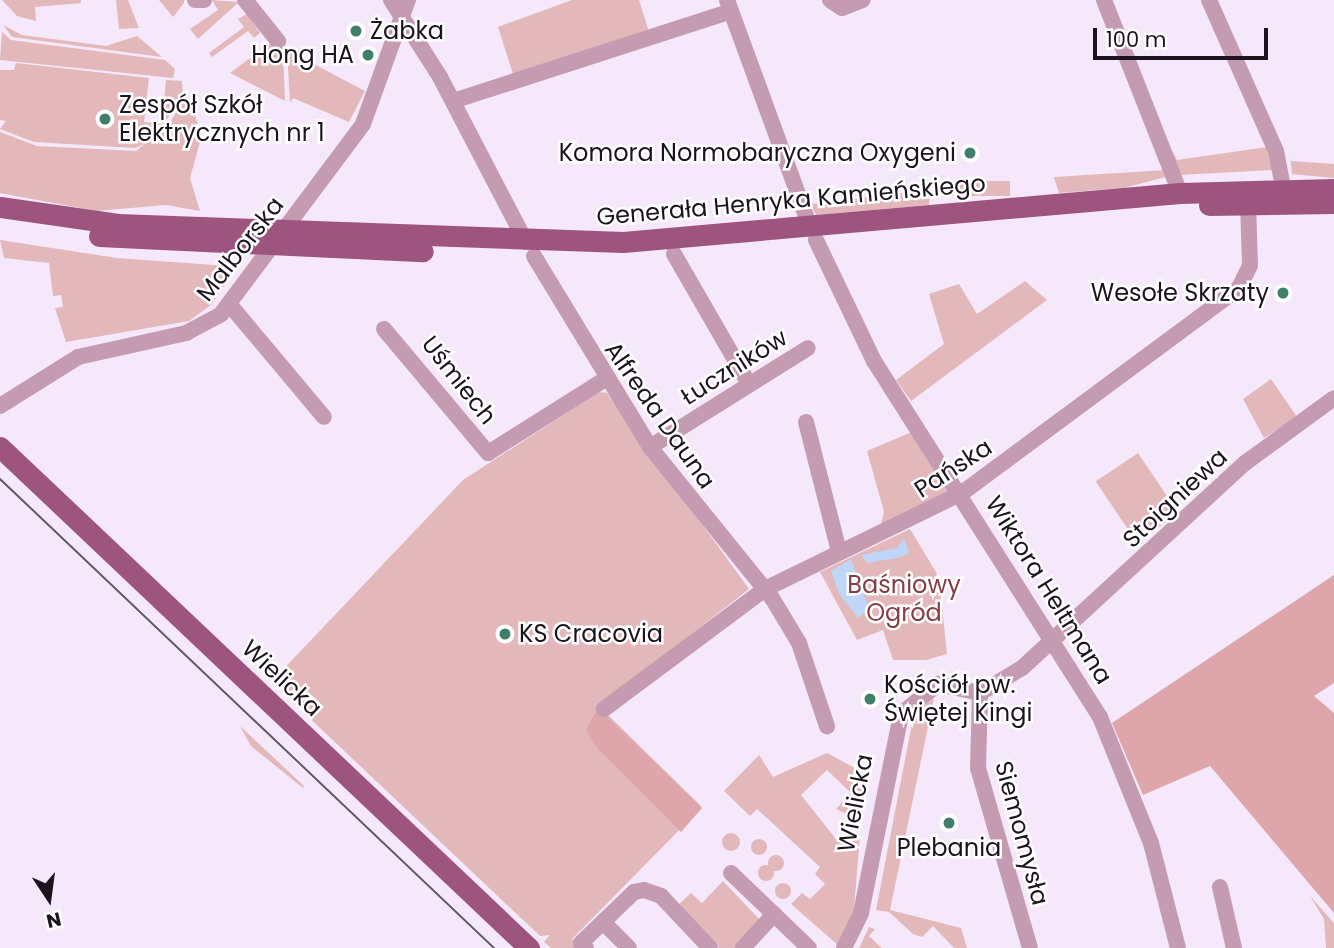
<!DOCTYPE html>
<meta charset="utf-8">
<style>
body{margin:0}
#map{position:relative;width:1334px;height:948px;overflow:hidden;background:#f5e8fb;font-family:Poppins,sans-serif}
div>[style]{position:absolute}
.green>*{inset:0;background:#e3b8ba;transform-origin:0 0}
.round{border-radius:50%}
.forest>*{inset:0;background:#dea6aa}
.water>*{inset:0;background:#bfd6f8}
.minor>*{height:16px;margin:-8px;padding:0 8px;transform-origin:8px;border-radius:8px;background:#c59bb2}
.major>*{height:21px;margin:-10.5px;padding:0 10.5px;transform-origin:10.5px;border-radius:10.5px;background:#9d557f}
.tram>*{height:2px;margin:-1px;padding:0 1px;transform-origin:1px;border-radius:1px;background:#615865}
.dots>*{width:19px;height:19px;translate:-50% -50%;box-sizing:border-box;border:4px solid #fff;border-radius:50%}
span{translate:-50% -50%;white-space:nowrap;text-align:center;line-height:1.15;-webkit-text-stroke:5px #fff;paint-order:stroke}
.poi-label{font-size:24px;color:#1b131e}
.left{translate:0 -50%;text-align:left}
.right{translate:-100% -50%;text-align:right}
.street-label{font-size:24px;color:#1b131e}
.park-label{font-size:24px;color:#853e47}
.north{position:absolute;left:14px;top:864px;width:70px;height:70px;-webkit-text-stroke:5px #fff;paint-order:stroke;rotate:167deg;font-size:19px;font-weight:700;line-height:28px;text-align:center;color:#1b131e}
.north::after{content:'';display:block;margin:auto;width:24px;height:32px;background:#1b131e;clip-path:polygon(50% 0,100% 100%,50% 72%,0 100%)}
.scale{position:absolute;left:1093px;top:28px;width:175px;height:32px;box-sizing:border-box;border:4px solid #1b131e;border-top:0;padding-left:9px;font-size:21px;line-height:24px;white-space:nowrap;color:#1b131e;-webkit-text-stroke:5px #fff;paint-order:stroke}
</style>
<div id="map">
<div class="green">
<i style="clip-path:polygon(2px 0,81px 0,81px 3px,35px 7px,36px 21px,17px 16px)"></i>
<i style="clip-path:polygon(116px 0,128px 0,139px 28px,119px 29px)"></i>
<i style="clip-path:polygon(159px 0,184px 0,184px 3px,173px 17px)"></i>
<i style="clip-path:polygon(212px 0,239px 2px,198px 39px,190px 29px,218px 10px)"></i>
<i style="clip-path:polygon(572px 0,639px 0,649px 32px,514px 77px,498px 27px)"></i>
<i style="clip-path:polygon(247px 14px,260px 33px,254px 38px,248px 31px,212px 57px,209px 53px,244px 27px,238px 19px)"></i>
<i style="clip-path:polygon(3px 25px,22px 35px,106px 46px,137px 36px,162px 57px,12px 37px)"></i>
<i style="clip-path:polygon(2px 32px,11px 40px,165px 60px,175px 69px,173px 78px,0 60px)"></i>
<i style="clip-path:polygon(273px 41px,283px 48px,285px 101px,230px 73px)"></i>
<i style="clip-path:polygon(287px 50px,365px 91px,349px 122px,293px 98px,290px 103px)"></i>
<i style="clip-path:polygon(16px 63px,149px 78px,144px 122px,162px 124px,166px 80px,182px 81px,183px 99px,148px 142px,135px 148px,34px 142px,0 129px,6px 121px,0 120px,0 70px,14px 70px)"></i>
<i style="clip-path:polygon(187px 94px,202px 135px,190px 178px,200px 211px,166px 205px,96px 211px,0 193px,0 132px,37px 146px,136px 151px,171px 121px)"></i>
<i style="clip-path:polygon(1267px 147px,1274px 170px,1180px 175px,1172px 150px,1177px 160px)"></i>
<i style="clip-path:polygon(1290px 154px,1291px 161px,1334px 164px,1334px 178px,1292px 174px)"></i>
<i style="clip-path:polygon(1166px 170px,1169px 176px,1124px 188px,1059px 193px,1054px 177px)"></i>
<i style="left:1010px;top:181px;width:15px;height:69px;rotate:90deg"></i>
<i style="clip-path:polygon(930px 190px,929px 205px,816px 215px,810px 204px)"></i>
<i style="clip-path:polygon(0 240px,117px 258px,228px 266px,234px 272px,211px 305px,189px 321px,66px 342px,55px 308px,63px 307px,61px 295px,53px 296px,49px 263px,4px 258px)"></i>
<i style="clip-path:polygon(1025px 281px,1047px 300px,911px 401px,896px 380px,944px 344px,929px 294px,959px 284px,977px 314px)"></i>
<i style="clip-path:polygon(1271px 379px,1297px 417px,1264px 438px,1243px 399px)"></i>
<i style="clip-path:polygon(599px 392px,607px 393px,749px 589px,599px 706px,702px 807px,572px 939px,581px 948px,551px 948px,544px 942px,550px 935px,540px 936px,300px 709px,275px 678px,463px 480px)"></i>
<i style="clip-path:polygon(914px 431px,947px 492px,880px 528px,884px 512px,867px 451px)"></i>
<i style="left:1138px;top:453px;width:73px;height:51px;rotate:56deg"></i>
<i style="clip-path:polygon(910px 529px,939px 577px,947px 654px,926px 660px,893px 660px,883px 630px,857px 640px,820px 572px)"></i>
<i style="clip-path:polygon(934px 698px,890px 910px,961px 928px,967px 948px,954px 948px,933px 926px,922px 937px,913px 934px,889px 912px,876px 910px,914px 713px)"></i>
<i style="clip-path:polygon(240px 726px,304px 786px,303px 788px,251px 746px)"></i>
<i style="clip-path:polygon(827px 753px,868px 775px,859px 820px,836px 809px,851px 793px,827px 770px,801px 795px,836px 839px,860px 835px,854px 909px,838px 945px,791px 904px,802px 893px,810px 899px,825px 884px,815px 874px,820px 867px,757px 809px,750px 816px,724px 791px,759px 755px,773px 777px)"></i>
<i class="round" style="left:722px;top:833px;width:18px;height:18px"></i>
<i class="round" style="left:751px;top:839px;width:16px;height:16px"></i>
<i class="round" style="left:768px;top:855px;width:16px;height:16px"></i>
<i class="round" style="left:758px;top:865px;width:16px;height:16px"></i>
<i style="clip-path:polygon(723px 881px,760px 920px,735px 948px,719px 948px,678px 905px,691px 893px,702px 903px)"></i>
<i class="round" style="left:775px;top:883px;width:16px;height:16px"></i>
<i style="clip-path:polygon(1310px 896px,1334px 923px,1334px 948px,1326px 948px,1324px 919px)"></i>
<i style="clip-path:polygon(869px 927px,875px 929px,869px 936px,882px 948px,859px 948px)"></i>
</div>
<div class="forest">
<i style="clip-path:polygon(1334px 575px,1334px 683px,1314px 696px,1334px 713px,1334px 913px,1210px 766px,1143px 795px,1112px 723px)"></i>
<i style="clip-path:polygon(598px 708px,702px 808px,681px 832px,597px 748px,586px 730px)"></i>
</div>
<div class="water">
<i style="clip-path:polygon(904px 538px,909px 553px,897px 558px,867px 563px,861px 555px,897px 548px)"></i>
<i style="clip-path:polygon(851px 559px,869px 609px,858px 618px,839px 594px,831px 571px)"></i>
</div>
<div class="minor">
<i style="left:195px;top:0;width:9px"></i>
<i style="left:245px;top:0;width:53px;rotate:51.2deg"></i>
<i style="left:391px;top:0;width:91px;rotate:57.5deg"></i>
<i style="left:440px;top:77px;width:186px;rotate:62.5deg"></i>
<i style="left:727px;top:0;width:242px;rotate:69.9deg"></i>
<i style="left:830px;top:0;width:14px;rotate:34deg"></i>
<i style="left:842px;top:8px;width:22px;rotate:-21deg"></i>
<i style="left:1104px;top:0;width:207px;rotate:68.5deg"></i>
<i style="left:1209px;top:0;width:165px;rotate:66.1deg"></i>
<i style="left:1276px;top:151px;width:37px;rotate:79deg"></i>
<i style="left:453px;top:101px;width:290px;rotate:-17.9deg"></i>
<i style="left:816px;top:240px;width:134px;rotate:64.4deg"></i>
<i style="left:874px;top:361px;width:422px;rotate:57.6deg"></i>
<i style="left:1100px;top:717px;width:136px;rotate:68deg"></i>
<i style="left:1151px;top:843px;width:108px;rotate:75.6deg"></i>
<i style="left:674px;top:254px;width:150px;rotate:60deg"></i>
<i style="left:534px;top:256px;width:223px;rotate:58.7deg"></i>
<i style="left:650px;top:447px;width:194px;rotate:51.1deg"></i>
<i style="left:772px;top:598px;width:52px;rotate:59deg"></i>
<i style="left:799px;top:643px;width:88px;rotate:71.4deg"></i>
<i style="left:230px;top:305px;width:146px;rotate:50deg"></i>
<i style="left:384px;top:329px;width:162px;rotate:50deg"></i>
<i style="left:488px;top:453px;width:137px;rotate:-32.2deg"></i>
<i style="left:0;top:406px;width:92px;rotate:-32.1deg"></i>
<i style="left:78px;top:357px;width:111px;rotate:-12.5deg"></i>
<i style="left:186px;top:333px;width:40px;rotate:-28deg"></i>
<i style="left:221px;top:314px;width:237px;rotate:-53.2deg"></i>
<i style="left:363px;top:124px;width:132px;rotate:-70.1deg"></i>
<i style="left:806px;top:422px;width:133px;rotate:75.7deg"></i>
<i style="left:650px;top:447px;width:186px;rotate:-32.1deg"></i>
<i style="left:980px;top:693px;width:49px;rotate:-30.8deg"></i>
<i style="left:1022px;top:668px;width:303px;rotate:-42.6deg"></i>
<i style="left:1245px;top:463px;width:110px;rotate:-36.1deg"></i>
<i style="left:980px;top:693px;width:75px;rotate:91.5deg"></i>
<i style="left:978px;top:768px;width:187px;rotate:73.9deg"></i>
<i style="left:604px;top:709px;width:201px;rotate:-36.7deg"></i>
<i style="left:765px;top:589px;width:219px;rotate:-26deg"></i>
<i style="left:962px;top:493px;width:345px;rotate:-36.5deg"></i>
<i style="left:1239px;top:288px;width:25px;rotate:-64deg"></i>
<i style="left:1250px;top:265px;width:62px;rotate:-91.8deg"></i>
<i style="left:731px;top:873px;width:108px;rotate:43.9deg"></i>
<i style="left:1220px;top:887px;width:63px;rotate:77.1deg"></i>
<i style="left:603px;top:922px;width:37px;rotate:45deg"></i>
<i style="left:586px;top:948px;width:7px;rotate:-135deg"></i>
<i style="left:581px;top:943px;width:74px;rotate:-43.9deg"></i>
<i style="left:634px;top:892px;width:10px;rotate:-11deg"></i>
<i style="left:644px;top:890px;width:18px;rotate:19deg"></i>
<i style="left:661px;top:896px;width:71px;rotate:46.7deg"></i>
<i style="left:743px;top:948px;width:46px;rotate:-47.6deg"></i>
<i style="left:844px;top:948px;width:39px;rotate:-64deg"></i>
<i style="left:861px;top:913px;width:203px;rotate:-78.6deg"></i>
<i style="left:901px;top:714px;width:48px;rotate:-39deg"></i>
<i style="left:938px;top:684px;width:43px;rotate:12.1deg"></i>
</div>
<div class="major">
<i style="left:1209px;top:205px;width:125px;rotate:-0.9deg"></i>
<i style="left:0;top:207px;width:119px;rotate:8.2deg"></i>
<i style="left:118px;top:224px;width:505px;rotate:2.04deg"></i>
<i style="left:623px;top:242px;width:559px;rotate:-5.03deg"></i>
<i style="left:1180px;top:193px;width:154px;rotate:-1.5deg"></i>
<i style="left:99px;top:236px;width:324px;rotate:2.7deg"></i>
<i style="left:0;top:447px;width:729px;rotate:43.44deg"></i>
</div>
<div class="tram">
<i style="left:0;top:479px;width:681px;rotate:43.51deg"></i>
</div>
<div class="dots">
<i style="left:356px;top:31px;background:#407e6c"></i>
<i style="left:368px;top:55px;background:#407e6c"></i>
<i style="left:105px;top:119px;background:#407e6c"></i>
<i style="left:970px;top:153px;background:#407e6c"></i>
<i style="left:1283px;top:293px;background:#407e6c"></i>
<i style="left:505px;top:634px;background:#407e6c"></i>
<i style="left:870px;top:699px;background:#407e6c"></i>
<i style="left:949px;top:823px;background:#407e6c"></i>
</div>
<div class="poi-label">
<span class="left" style="left:370px;top:31px">Żabka</span>
<span class="right" style="left:354px;top:55px">Hong HA</span>
<span class="left" style="left:119px;top:119px">Zespół Szkół<br>Elektrycznych nr 1</span>
<span class="right" style="left:956px;top:153px">Komora Normobaryczna Oxygeni</span>
<span class="right" style="left:1269px;top:293px">Wesołe Skrzaty</span>
<span class="left" style="left:519px;top:634px">KS Cracovia</span>
<span class="left" style="left:884px;top:699px">Kościół pw.<br>Świętej Kingi</span>
<span style="left:949px;top:848px">Plebania</span>
</div>
<div class="street-label">
<span style="left:791px;top:200px;rotate:-5deg">Generała Henryka Kamieńskiego</span>
<span style="left:240px;top:249px;rotate:-52deg">Malborska</span>
<span style="left:734px;top:367px;rotate:-32deg">Łuczników</span>
<span style="left:459px;top:380px;rotate:52deg">Uśmiech</span>
<span style="left:660px;top:415px;rotate:55deg">Alfreda Dauna</span>
<span style="left:953px;top:468px;rotate:-33deg">Pańska</span>
<span style="left:1175px;top:498px;rotate:-43deg">Stoigniewa</span>
<span style="left:1049px;top:590px;rotate:58deg">Wiktora Heltmana</span>
<span style="left:282px;top:678px;rotate:43deg">Wielicka</span>
<span style="left:855px;top:803px;rotate:-79deg">Wielicka</span>
<span style="left:1022px;top:833px;rotate:75deg">Siemomysła</span>
</div>
<div class="park-label">
<span style="left:904px;top:599px">Baśniowy<br>Ogród</span>
</div>
<div class="north">N</div>
<div class="scale">100 m</div>
</div>
